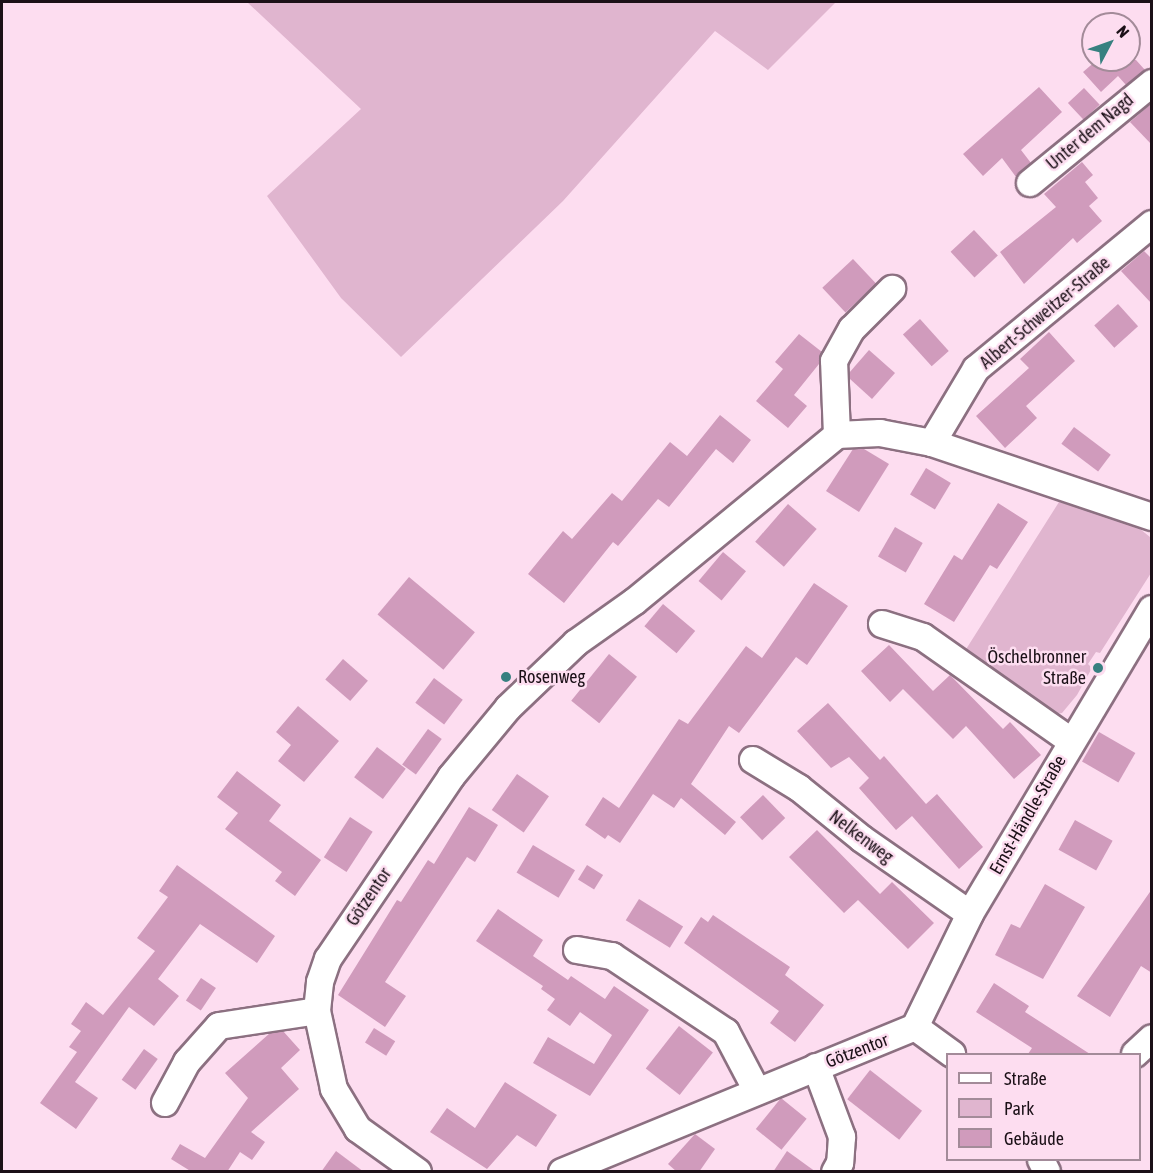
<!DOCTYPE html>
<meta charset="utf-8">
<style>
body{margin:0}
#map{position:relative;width:1153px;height:1173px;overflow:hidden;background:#fdddf0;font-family:"Asap Condensed",sans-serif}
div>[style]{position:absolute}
.green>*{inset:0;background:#e0b5cf}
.building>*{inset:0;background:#d09bbc;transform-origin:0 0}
.roads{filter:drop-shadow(2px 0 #8c7081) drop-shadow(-2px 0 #8c7081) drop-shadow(0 2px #8c7081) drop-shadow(0 -2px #8c7081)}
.street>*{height:26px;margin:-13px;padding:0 13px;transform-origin:13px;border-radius:13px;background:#fff}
.dots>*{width:16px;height:16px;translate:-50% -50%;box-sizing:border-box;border:3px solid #fdddf0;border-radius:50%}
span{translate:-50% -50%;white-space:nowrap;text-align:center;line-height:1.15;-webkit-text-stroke:5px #fdddf0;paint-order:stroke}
.street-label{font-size:18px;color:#1b1017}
.poi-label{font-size:18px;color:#1b1017}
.right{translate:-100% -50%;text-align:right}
.left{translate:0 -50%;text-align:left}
.frame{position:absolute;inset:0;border:3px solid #1b1017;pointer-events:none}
.legend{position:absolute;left:946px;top:1053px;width:195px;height:108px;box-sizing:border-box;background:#fdddf0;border:2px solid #a38b99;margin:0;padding:8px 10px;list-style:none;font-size:18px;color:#1b1017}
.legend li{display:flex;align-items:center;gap:12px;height:30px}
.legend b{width:30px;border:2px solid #a38b99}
.north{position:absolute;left:1081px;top:12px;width:60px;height:60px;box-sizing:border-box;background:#fdddf0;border:2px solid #a38b99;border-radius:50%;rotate:49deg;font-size:16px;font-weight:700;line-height:24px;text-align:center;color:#1b1017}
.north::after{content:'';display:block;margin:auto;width:21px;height:27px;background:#378080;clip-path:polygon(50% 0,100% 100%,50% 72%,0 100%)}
</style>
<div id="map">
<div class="green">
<i style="clip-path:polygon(247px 2px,836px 2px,768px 70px,715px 31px,563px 201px,401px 357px,341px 298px,267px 196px,361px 109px)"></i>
<i style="clip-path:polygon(1059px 502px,1135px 525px,1150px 537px,1151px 573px,1100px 653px,1096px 652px,1088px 664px,1092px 668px,1077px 695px,1062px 713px,1050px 715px,963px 654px)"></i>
</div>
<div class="building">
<i style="clip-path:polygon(1097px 60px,1136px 60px,1145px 70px,1126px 85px,1118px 76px,1101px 92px,1083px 72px)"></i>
<i style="clip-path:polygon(1039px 87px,1062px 112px,1021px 150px,1031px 163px,1016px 177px,1002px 158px,983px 176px,963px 154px)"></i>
<i style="left:1084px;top:88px;width:23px;height:22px;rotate:47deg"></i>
<i style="clip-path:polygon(1152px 103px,1152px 145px,1130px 122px)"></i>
<i style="clip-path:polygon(1082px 162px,1093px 175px,1085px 182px,1098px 198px,1089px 206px,1102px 221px,1077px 243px,1073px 238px,1024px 284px,1000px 252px,1056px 207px,1044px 194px)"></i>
<i style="left:974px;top:230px;width:35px;height:32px;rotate:47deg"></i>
<i style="clip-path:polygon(1144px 251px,1152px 259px,1152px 304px,1121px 271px)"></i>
<i style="left:853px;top:259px;width:34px;height:42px;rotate:47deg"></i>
<i style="left:1118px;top:304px;width:30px;height:32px;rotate:48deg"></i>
<i style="left:920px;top:319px;width:43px;height:23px;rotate:48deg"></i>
<i style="clip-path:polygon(1049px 332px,1075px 361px,1026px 406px,1037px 418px,1005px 448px,976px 416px,1029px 368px,1020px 359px)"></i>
<i style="clip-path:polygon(799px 334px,822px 352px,819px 364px,794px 395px,807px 406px,788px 428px,756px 401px,783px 369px,775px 362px)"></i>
<i style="clip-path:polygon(869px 350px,895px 373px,872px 399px,850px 379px,849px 373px)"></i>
<i style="clip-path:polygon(720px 415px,751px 440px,733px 463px,716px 449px,669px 507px,658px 499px,618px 546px,613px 542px,564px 603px,528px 574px,563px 531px,572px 539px,612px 493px,622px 501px,670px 442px,687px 456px)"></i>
<i style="left:1074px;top:427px;width:46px;height:21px;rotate:37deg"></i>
<i style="clip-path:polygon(853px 449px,864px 449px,889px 464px,859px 512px,826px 491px)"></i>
<i style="left:926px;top:468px;width:29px;height:31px;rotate:31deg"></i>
<i style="clip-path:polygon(998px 503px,1028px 522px,997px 569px,990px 565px,954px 622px,924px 604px,954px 555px,962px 560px)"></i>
<i style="left:788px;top:504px;width:38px;height:50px;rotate:41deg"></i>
<i style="left:895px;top:527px;width:32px;height:34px;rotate:30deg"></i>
<i style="left:723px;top:552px;width:30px;height:38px;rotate:40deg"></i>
<i style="left:409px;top:577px;width:86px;height:49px;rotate:40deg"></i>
<i style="clip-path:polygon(814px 583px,848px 606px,807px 665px,796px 657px,739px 733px,729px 726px,691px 784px,736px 822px,725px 835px,681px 798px,674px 808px,653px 794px,620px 843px,608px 835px,605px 839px,585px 825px,603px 797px,619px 808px,679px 719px,688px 724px,746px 646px,762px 658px)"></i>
<i style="left:663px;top:604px;width:42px;height:29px;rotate:40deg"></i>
<i style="clip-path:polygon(889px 645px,933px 691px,950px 675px,1003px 729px,1010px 722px,1041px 755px,1014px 779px,966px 726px,953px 739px,903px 689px,890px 702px,861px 671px)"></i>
<i style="left:609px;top:654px;width:36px;height:60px;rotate:39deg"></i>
<i style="left:343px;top:659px;width:33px;height:27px;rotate:41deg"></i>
<i style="left:434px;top:678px;width:36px;height:31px;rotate:37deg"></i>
<i style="clip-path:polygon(828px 703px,880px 760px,884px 756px,926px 804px,937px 794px,983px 847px,959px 869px,912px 816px,896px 830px,859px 788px,869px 778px,849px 757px,831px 768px,797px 731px)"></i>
<i style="clip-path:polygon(298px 706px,339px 741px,304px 782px,278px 761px,291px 745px,276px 732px)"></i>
<i style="left:428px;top:729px;width:17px;height:44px;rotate:36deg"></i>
<i style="left:1099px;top:732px;width:42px;height:34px;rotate:30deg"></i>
<i style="left:377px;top:747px;width:36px;height:38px;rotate:37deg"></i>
<i style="clip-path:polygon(237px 771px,281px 805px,269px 821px,321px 860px,295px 896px,275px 881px,282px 872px,225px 829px,238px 813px,217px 797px)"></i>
<i style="left:517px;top:774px;width:39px;height:44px;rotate:35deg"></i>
<i style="left:763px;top:795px;width:32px;height:32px;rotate:46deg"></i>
<i style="clip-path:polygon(469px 807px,498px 825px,475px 862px,467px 857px,385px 982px,406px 996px,385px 1027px,338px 995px,397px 900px,401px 902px,428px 860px,434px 864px)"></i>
<i style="left:350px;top:817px;width:27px;height:48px;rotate:33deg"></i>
<i style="left:1075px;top:820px;width:43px;height:34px;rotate:29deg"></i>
<i style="clip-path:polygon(817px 830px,880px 894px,892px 882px,934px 923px,908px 949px,858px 900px,844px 913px,789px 857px)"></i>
<i style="left:533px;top:845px;width:49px;height:32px;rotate:31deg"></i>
<i style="clip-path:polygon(177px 865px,275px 936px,257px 963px,200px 924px,158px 979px,179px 996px,154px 1026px,129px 1007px,75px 1082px,98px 1098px,76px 1129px,40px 1103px,77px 1052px,69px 1047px,81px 1031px,71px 1024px,86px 1002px,103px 1015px,155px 951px,137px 938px,168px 897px,159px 891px)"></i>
<i style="left:587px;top:865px;width:19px;height:17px;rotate:32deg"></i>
<i style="clip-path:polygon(1045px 884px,1085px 907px,1043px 979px,995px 955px,1011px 924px,1020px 928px)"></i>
<i style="clip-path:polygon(1152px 889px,1152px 973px,1141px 966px,1110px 1017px,1077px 996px)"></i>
<i style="left:639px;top:899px;width:52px;height:25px;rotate:32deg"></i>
<i style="clip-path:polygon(498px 909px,543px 940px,533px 956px,568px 980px,571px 976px,605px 999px,614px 986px,649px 1010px,590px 1096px,533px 1063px,548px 1037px,594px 1064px,612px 1035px,580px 1012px,570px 1026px,547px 1010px,555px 999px,541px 989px,543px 986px,476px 941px)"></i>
<i style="clip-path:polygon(713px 915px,790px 967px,785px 975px,824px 1005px,795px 1042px,770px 1023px,779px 1011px,684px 943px,701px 917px,708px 922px)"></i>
<i style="left:201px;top:978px;width:18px;height:27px;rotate:34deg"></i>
<i style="clip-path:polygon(994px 983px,1029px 1006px,1025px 1012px,1090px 1054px,1028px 1054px,1032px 1048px,976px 1012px)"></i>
<i style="left:679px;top:1026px;width:43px;height:54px;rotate:38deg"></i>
<i style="left:374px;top:1028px;width:25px;height:17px;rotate:32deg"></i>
<i style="clip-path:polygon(283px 1031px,300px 1050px,281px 1068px,299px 1089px,251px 1132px,265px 1142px,252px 1160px,240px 1152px,227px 1172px,192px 1172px,171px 1159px,180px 1144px,205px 1158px,248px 1098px,225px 1073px,270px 1033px)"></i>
<i style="left:144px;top:1049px;width:17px;height:38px;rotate:36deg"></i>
<i style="left:870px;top:1070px;width:66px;height:37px;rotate:38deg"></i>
<i style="clip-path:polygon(505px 1082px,557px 1115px,536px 1147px,517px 1135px,487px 1169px,430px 1132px,447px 1108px,475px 1128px)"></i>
<i style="left:781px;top:1098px;width:33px;height:40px;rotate:39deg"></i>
<i style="clip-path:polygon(695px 1134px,715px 1149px,699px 1172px,677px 1172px,668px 1164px)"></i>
<i style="clip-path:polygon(336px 1151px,364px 1172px,321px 1172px)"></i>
<i style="clip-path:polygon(787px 1151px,816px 1172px,773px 1172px)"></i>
</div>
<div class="roads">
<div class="street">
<i style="left:1030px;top:183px;width:158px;rotate:-39.3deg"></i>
<i style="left:837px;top:435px;width:74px;rotate:-92.3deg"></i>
<i style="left:834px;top:361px;width:37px;rotate:-61deg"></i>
<i style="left:852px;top:329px;width:57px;rotate:-45deg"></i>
<i style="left:932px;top:443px;width:86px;rotate:-59.3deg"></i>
<i style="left:976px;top:369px;width:228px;rotate:-39.5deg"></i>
<i style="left:882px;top:624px;width:43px;rotate:17.6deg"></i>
<i style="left:923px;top:637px;width:181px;rotate:35.1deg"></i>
<i style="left:753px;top:760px;width:54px;rotate:31.3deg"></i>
<i style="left:799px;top:788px;width:81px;rotate:39deg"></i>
<i style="left:862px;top:839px;width:131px;rotate:34.8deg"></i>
<i style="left:577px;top:950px;width:36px;rotate:10deg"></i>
<i style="left:612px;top:956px;width:137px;rotate:33.7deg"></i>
<i style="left:726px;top:1032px;width:67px;rotate:62.3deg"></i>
<i style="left:915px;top:1027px;width:126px;rotate:-64deg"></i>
<i style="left:970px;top:914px;width:355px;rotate:-59.2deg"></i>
<i style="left:915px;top:1027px;width:46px;rotate:36.1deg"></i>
<i style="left:1135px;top:1054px;width:23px;rotate:-43deg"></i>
<i style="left:816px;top:1067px;width:75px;rotate:69.6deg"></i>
<i style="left:842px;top:1137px;width:26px;rotate:94deg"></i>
<i style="left:840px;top:1163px;width:10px;rotate:119deg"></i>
<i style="left:165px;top:1103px;width:47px;rotate:-61.8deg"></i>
<i style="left:187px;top:1062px;width:48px;rotate:-48.4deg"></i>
<i style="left:219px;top:1026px;width:99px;rotate:-8.7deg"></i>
<i style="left:1041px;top:1160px;width:13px;rotate:63deg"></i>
<i style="left:418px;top:1172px;width:74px;rotate:-144.4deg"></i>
<i style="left:358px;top:1129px;width:47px;rotate:-121deg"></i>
<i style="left:334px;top:1089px;width:80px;rotate:-102.3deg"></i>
<i style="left:317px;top:1011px;width:29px;rotate:-84deg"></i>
<i style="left:320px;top:982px;width:24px;rotate:-71deg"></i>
<i style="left:328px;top:959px;width:220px;rotate:-55.9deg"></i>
<i style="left:451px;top:777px;width:89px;rotate:-50.4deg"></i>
<i style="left:508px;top:708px;width:94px;rotate:-43.7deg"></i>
<i style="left:576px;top:643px;width:71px;rotate:-35.3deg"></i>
<i style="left:634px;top:602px;width:263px;rotate:-39.4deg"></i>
<i style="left:837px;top:435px;width:43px;rotate:-2.7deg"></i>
<i style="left:880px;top:433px;width:53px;rotate:10.9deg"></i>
<i style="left:932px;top:443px;width:232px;rotate:18.6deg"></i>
<i style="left:562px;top:1172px;width:382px;rotate:-22.3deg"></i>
</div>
</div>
<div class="dots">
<i style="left:1098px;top:668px;background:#378080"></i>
<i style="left:506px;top:677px;background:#378080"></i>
</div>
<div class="street-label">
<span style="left:1090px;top:132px;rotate:-40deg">Unter dem Nagd</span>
<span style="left:1045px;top:313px;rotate:-40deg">Albert-Schweitzer-Straße</span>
<span style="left:1028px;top:815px;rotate:-60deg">Ernst-Händle-Straße</span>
<span style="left:861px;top:837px;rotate:37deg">Nelkenweg</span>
<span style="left:369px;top:897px;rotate:-56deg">Götzentor</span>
<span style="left:857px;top:1051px;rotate:-21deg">Götzentor</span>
</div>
<div class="poi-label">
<span class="right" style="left:1086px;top:668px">Öschelbronner<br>Straße</span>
<span class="left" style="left:518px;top:677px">Rosenweg</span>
</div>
<div class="frame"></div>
<ul class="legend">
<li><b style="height:8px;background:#fff"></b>Straße</li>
<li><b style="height:16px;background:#e0b5cf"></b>Park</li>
<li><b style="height:16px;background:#d09bbc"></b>Gebäude</li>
</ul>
<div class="north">N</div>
</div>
